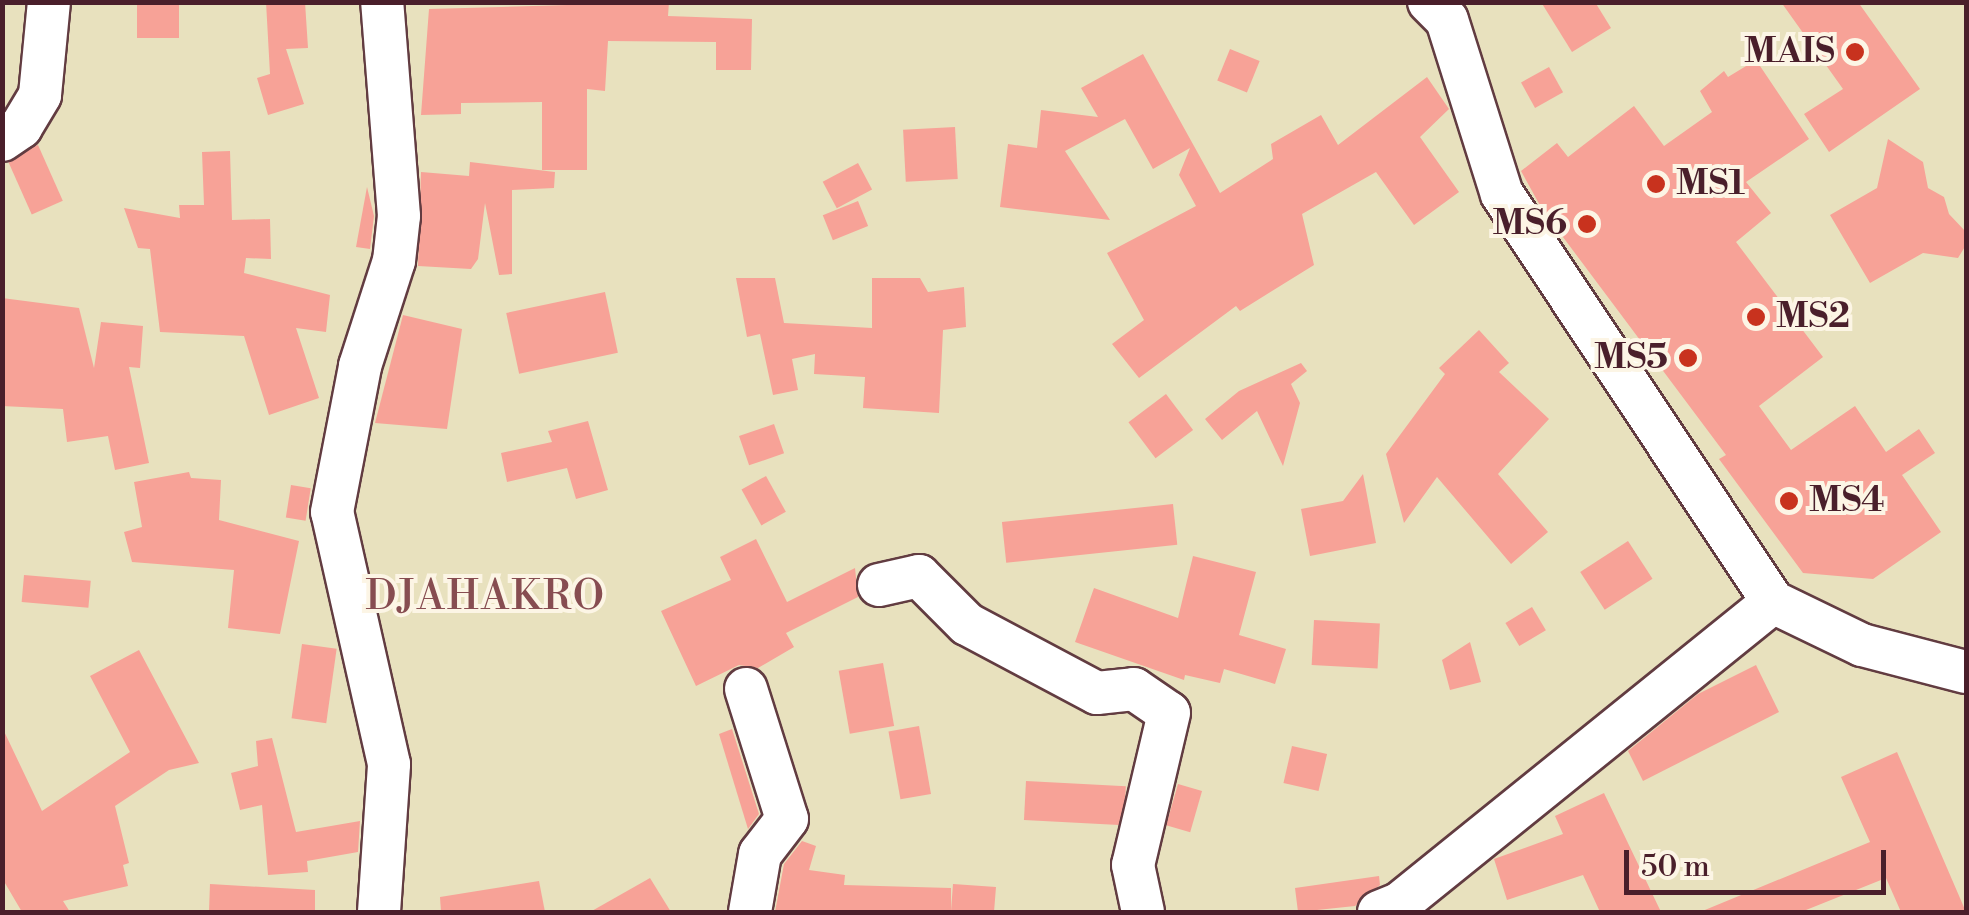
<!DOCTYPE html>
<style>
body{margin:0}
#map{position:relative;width:1969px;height:915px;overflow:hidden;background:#e8e1be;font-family:"Libre Bodoni",serif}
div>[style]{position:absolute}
.building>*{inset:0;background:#f7a297;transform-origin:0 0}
.roads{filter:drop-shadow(2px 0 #623c41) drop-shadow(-2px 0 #623c41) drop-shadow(0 2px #623c41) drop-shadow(0 -2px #623c41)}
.minor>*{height:42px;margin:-21px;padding:0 21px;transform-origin:21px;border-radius:21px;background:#fff}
.dots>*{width:28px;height:28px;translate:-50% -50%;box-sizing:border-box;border:5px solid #fcf5e5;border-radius:50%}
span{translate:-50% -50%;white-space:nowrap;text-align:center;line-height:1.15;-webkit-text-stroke:8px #fcf5e5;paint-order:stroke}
.poi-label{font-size:35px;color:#4a1f2b;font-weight:700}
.right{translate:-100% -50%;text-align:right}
.left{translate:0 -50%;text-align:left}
.quarter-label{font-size:40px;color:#874d51;letter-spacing:2.5px}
.frame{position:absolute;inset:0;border:5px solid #4a1f2b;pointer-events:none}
.scale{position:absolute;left:1624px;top:850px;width:262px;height:45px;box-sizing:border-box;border:5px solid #4a1f2b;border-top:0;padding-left:12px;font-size:30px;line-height:35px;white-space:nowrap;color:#4a1f2b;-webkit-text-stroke:8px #fcf5e5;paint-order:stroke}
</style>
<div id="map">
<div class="building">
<i style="left:137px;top:2px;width:42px;height:36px"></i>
<i style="clip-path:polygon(266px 2px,305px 2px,308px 48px,286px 49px,304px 104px,268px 115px,257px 78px,270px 74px)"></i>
<i style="clip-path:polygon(669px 2px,668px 16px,752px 19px,751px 70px,716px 70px,716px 42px,608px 41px,605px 91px,587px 89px,587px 170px,542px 170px,542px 102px,461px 103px,461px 114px,421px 115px,429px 9px)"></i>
<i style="clip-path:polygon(1541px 2px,1595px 2px,1611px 28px,1572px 52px)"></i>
<i style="clip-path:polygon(1781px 2px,1858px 2px,1920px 89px,1829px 152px,1804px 114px,1843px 89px)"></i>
<i style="left:1230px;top:49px;width:32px;height:34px;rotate:22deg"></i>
<i style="clip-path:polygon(1143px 54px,1220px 193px,1273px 159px,1271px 144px,1321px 115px,1338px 145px,1427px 77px,1449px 109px,1420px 137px,1459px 192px,1414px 225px,1376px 172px,1302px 214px,1314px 265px,1240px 311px,1236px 306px,1139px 378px,1112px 344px,1144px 320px,1107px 253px,1196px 206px,1179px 175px,1190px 148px,1153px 169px,1125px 119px,1065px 151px,1110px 220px,1000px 207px,1008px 144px,1037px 148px,1041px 110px,1098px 117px,1081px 88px)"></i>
<i style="clip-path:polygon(1756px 60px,1809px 139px,1746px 182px,1771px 213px,1736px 242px,1823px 357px,1759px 406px,1791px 450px,1855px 406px,1886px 452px,1919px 429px,1935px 453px,1902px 475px,1941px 532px,1873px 579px,1803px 573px,1719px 459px,1726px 455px,1542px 209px,1521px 171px,1557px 143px,1568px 157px,1634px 106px,1664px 146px,1712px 112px,1700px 91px,1724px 71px,1728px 77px)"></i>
<i style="left:1549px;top:67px;width:29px;height:32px;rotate:61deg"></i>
<i style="left:955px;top:127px;width:52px;height:52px;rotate:87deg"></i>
<i style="clip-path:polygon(1888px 139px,1923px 162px,1928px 188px,1944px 197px,1949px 214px,1966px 232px,1966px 245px,1958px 258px,1923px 253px,1870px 283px,1830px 215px,1877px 188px)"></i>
<i style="left:38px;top:145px;width:61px;height:34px;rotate:66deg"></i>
<i style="clip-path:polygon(230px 151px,232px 220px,270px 219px,271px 259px,246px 258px,244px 273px,330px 295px,326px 332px,296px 328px,319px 398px,269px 415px,244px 336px,160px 332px,150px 249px,138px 248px,124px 208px,180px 218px,179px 205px,204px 205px,202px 152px)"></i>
<i style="clip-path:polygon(470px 162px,555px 172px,554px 188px,512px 190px,512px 274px,499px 275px,485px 203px,478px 259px,471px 269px,418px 266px,421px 172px,469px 176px)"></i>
<i style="left:858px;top:163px;width:30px;height:40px;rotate:62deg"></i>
<i style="clip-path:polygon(367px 187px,374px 216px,370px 249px,356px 247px)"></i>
<i style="left:858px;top:201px;width:27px;height:38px;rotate:68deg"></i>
<i style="clip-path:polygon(736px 278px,775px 278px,784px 323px,872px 328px,872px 278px,920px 278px,928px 292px,964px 287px,966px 327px,943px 330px,939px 413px,863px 408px,865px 377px,814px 374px,815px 354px,792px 359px,798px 390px,773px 395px,760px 334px,747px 337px)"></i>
<i style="left:605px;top:292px;width:62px;height:101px;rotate:78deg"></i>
<i style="clip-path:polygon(2px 298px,79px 308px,94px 368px,101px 322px,143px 326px,140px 368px,129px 367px,149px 463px,115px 470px,108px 436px,67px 442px,63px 409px,2px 406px)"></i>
<i style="clip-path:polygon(403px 315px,462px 329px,447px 429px,375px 423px)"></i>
<i style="clip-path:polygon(1479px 330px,1509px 363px,1499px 372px,1549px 419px,1498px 474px,1548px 532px,1511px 564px,1437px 477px,1404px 523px,1386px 454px,1445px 374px,1439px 368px)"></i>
<i style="clip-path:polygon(1301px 363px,1307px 371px,1291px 384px,1300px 403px,1283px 466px,1257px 411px,1222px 440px,1205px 419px,1239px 391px)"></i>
<i style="left:1166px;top:394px;width:45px;height:47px;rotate:53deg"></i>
<i style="clip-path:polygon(588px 421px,608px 490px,576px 499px,567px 468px,507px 482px,501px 453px,552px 442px,548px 431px)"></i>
<i style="left:774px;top:424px;width:31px;height:37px;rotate:71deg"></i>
<i style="clip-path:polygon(189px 472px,191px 478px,221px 480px,219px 520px,299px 541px,280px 634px,228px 628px,234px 570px,132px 562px,124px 532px,142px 527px,134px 482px)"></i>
<i style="clip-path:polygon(1363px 474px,1376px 543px,1310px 556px,1301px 509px,1343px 501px)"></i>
<i style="left:766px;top:476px;width:41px;height:28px;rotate:61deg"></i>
<i style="left:291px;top:485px;width:20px;height:33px;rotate:9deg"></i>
<i style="left:1173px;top:504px;width:41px;height:172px;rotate:84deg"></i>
<i style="clip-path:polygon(756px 539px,787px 602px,855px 568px,858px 597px,786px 633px,794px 647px,758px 668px,739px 665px,696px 686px,661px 611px,731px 580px,720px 557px)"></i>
<i style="left:1628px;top:541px;width:45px;height:57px;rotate:57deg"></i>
<i style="clip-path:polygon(1193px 556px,1256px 572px,1239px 635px,1286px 649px,1275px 684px,1224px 669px,1220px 683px,1185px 675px,1184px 680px,1075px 642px,1094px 588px,1178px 618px)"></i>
<i style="left:24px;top:575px;width:67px;height:27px;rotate:5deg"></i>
<i style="left:1532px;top:607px;width:27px;height:31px;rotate:59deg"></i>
<i style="left:1314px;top:620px;width:66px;height:45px;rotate:3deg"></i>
<i style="clip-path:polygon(1470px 642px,1481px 682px,1450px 690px,1442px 660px)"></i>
<i style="left:302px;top:644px;width:35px;height:75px;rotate:8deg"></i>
<i style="clip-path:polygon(139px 650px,199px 763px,169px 770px,115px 806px,129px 863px,123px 865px,128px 886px,63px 901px,70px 912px,22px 912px,2px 878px,2px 727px,42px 811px,130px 752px,90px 676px)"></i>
<i style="left:883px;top:663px;width:64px;height:45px;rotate:80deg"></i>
<i style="clip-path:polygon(1756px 665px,1779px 712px,1643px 781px,1628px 751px,1698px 694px)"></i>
<i style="left:919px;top:726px;width:69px;height:31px;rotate:80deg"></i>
<i style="clip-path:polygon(732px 729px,759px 814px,748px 829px,719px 734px)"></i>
<i style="clip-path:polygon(272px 738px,296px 832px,360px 821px,358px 852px,307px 861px,308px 872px,268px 875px,262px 805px,240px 810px,231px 773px,258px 766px,256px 741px)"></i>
<i style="left:1292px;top:746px;width:36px;height:38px;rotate:13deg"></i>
<i style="clip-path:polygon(1897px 752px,1966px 912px,1901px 912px,1886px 878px,1801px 912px,1700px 912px,1870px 842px,1841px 777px)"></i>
<i style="left:1026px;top:781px;width:100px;height:39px;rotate:3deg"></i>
<i style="left:1178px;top:784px;width:25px;height:43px;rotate:16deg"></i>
<i style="clip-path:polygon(1604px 793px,1661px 912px,1600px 912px,1583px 875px,1507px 900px,1494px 859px,1563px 834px,1555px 816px)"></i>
<i style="clip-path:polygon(802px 841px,816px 846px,809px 870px,845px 875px,844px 885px,951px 888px,951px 911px,953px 884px,996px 887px,994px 912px,775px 912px,784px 864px)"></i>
<i style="clip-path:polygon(1379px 876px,1380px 885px,1355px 906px,1298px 912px,1295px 888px)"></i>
<i style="clip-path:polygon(650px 878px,671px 912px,590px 912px)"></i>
<i style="clip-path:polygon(539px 881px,545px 912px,441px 912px,440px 897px)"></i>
<i style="clip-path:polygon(210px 884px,315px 890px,315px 912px,209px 912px)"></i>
</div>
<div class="roads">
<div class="minor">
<i style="left:1429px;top:2px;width:25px;rotate:45deg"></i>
<i style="left:1447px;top:20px;width:182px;rotate:72.5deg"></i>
<i style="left:1502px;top:194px;width:490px;rotate:56.4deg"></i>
<i style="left:1773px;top:602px;width:99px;rotate:25.8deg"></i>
<i style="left:1862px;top:645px;width:107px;rotate:14.6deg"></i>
<i style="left:2px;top:140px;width:23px;rotate:-34deg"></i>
<i style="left:21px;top:127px;width:37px;rotate:-59deg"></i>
<i style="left:40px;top:95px;width:93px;rotate:-84.5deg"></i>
<i style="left:879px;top:585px;width:41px;rotate:-12.7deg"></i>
<i style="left:919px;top:576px;width:68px;rotate:45deg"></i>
<i style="left:967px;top:624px;width:147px;rotate:28deg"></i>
<i style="left:1097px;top:693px;width:37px;rotate:-6deg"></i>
<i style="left:1134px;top:689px;width:42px;rotate:34.4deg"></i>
<i style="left:1169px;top:713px;width:156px;rotate:103.3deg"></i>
<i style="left:1133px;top:865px;width:48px;rotate:78deg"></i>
<i style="left:746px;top:689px;width:136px;rotate:72.5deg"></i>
<i style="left:787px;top:819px;width:44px;rotate:127.6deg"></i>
<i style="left:760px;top:854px;width:59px;rotate:99.8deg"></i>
<i style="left:379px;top:912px;width:148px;rotate:-86.1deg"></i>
<i style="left:389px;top:764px;width:258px;rotate:-102.7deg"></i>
<i style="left:332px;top:512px;width:149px;rotate:-79.1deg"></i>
<i style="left:360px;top:366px;width:110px;rotate:-72.1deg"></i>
<i style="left:394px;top:261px;width:45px;rotate:-83.7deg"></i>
<i style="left:399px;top:216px;width:215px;rotate:-94.5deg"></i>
<i style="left:1379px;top:912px;width:22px;rotate:-22deg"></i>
<i style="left:1399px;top:904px;width:481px;rotate:-38.9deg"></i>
</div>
</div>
<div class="dots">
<i style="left:1855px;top:52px;background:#c8321e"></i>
<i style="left:1656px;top:184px;background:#c8321e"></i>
<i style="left:1587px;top:224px;background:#c8321e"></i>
<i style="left:1756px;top:317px;background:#c8321e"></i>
<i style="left:1688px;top:358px;background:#c8321e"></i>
<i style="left:1789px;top:501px;background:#c8321e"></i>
</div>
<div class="poi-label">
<span class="right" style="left:1835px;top:52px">MAIS</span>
<span class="left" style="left:1676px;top:184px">MS1</span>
<span class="right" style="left:1567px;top:224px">MS6</span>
<span class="left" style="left:1776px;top:317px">MS2</span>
<span class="right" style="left:1668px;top:358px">MS5</span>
<span class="left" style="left:1809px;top:501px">MS4</span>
</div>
<div class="quarter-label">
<span style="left:486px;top:597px">DJAHAKRO</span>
</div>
<div class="frame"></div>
<div class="scale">50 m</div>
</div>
